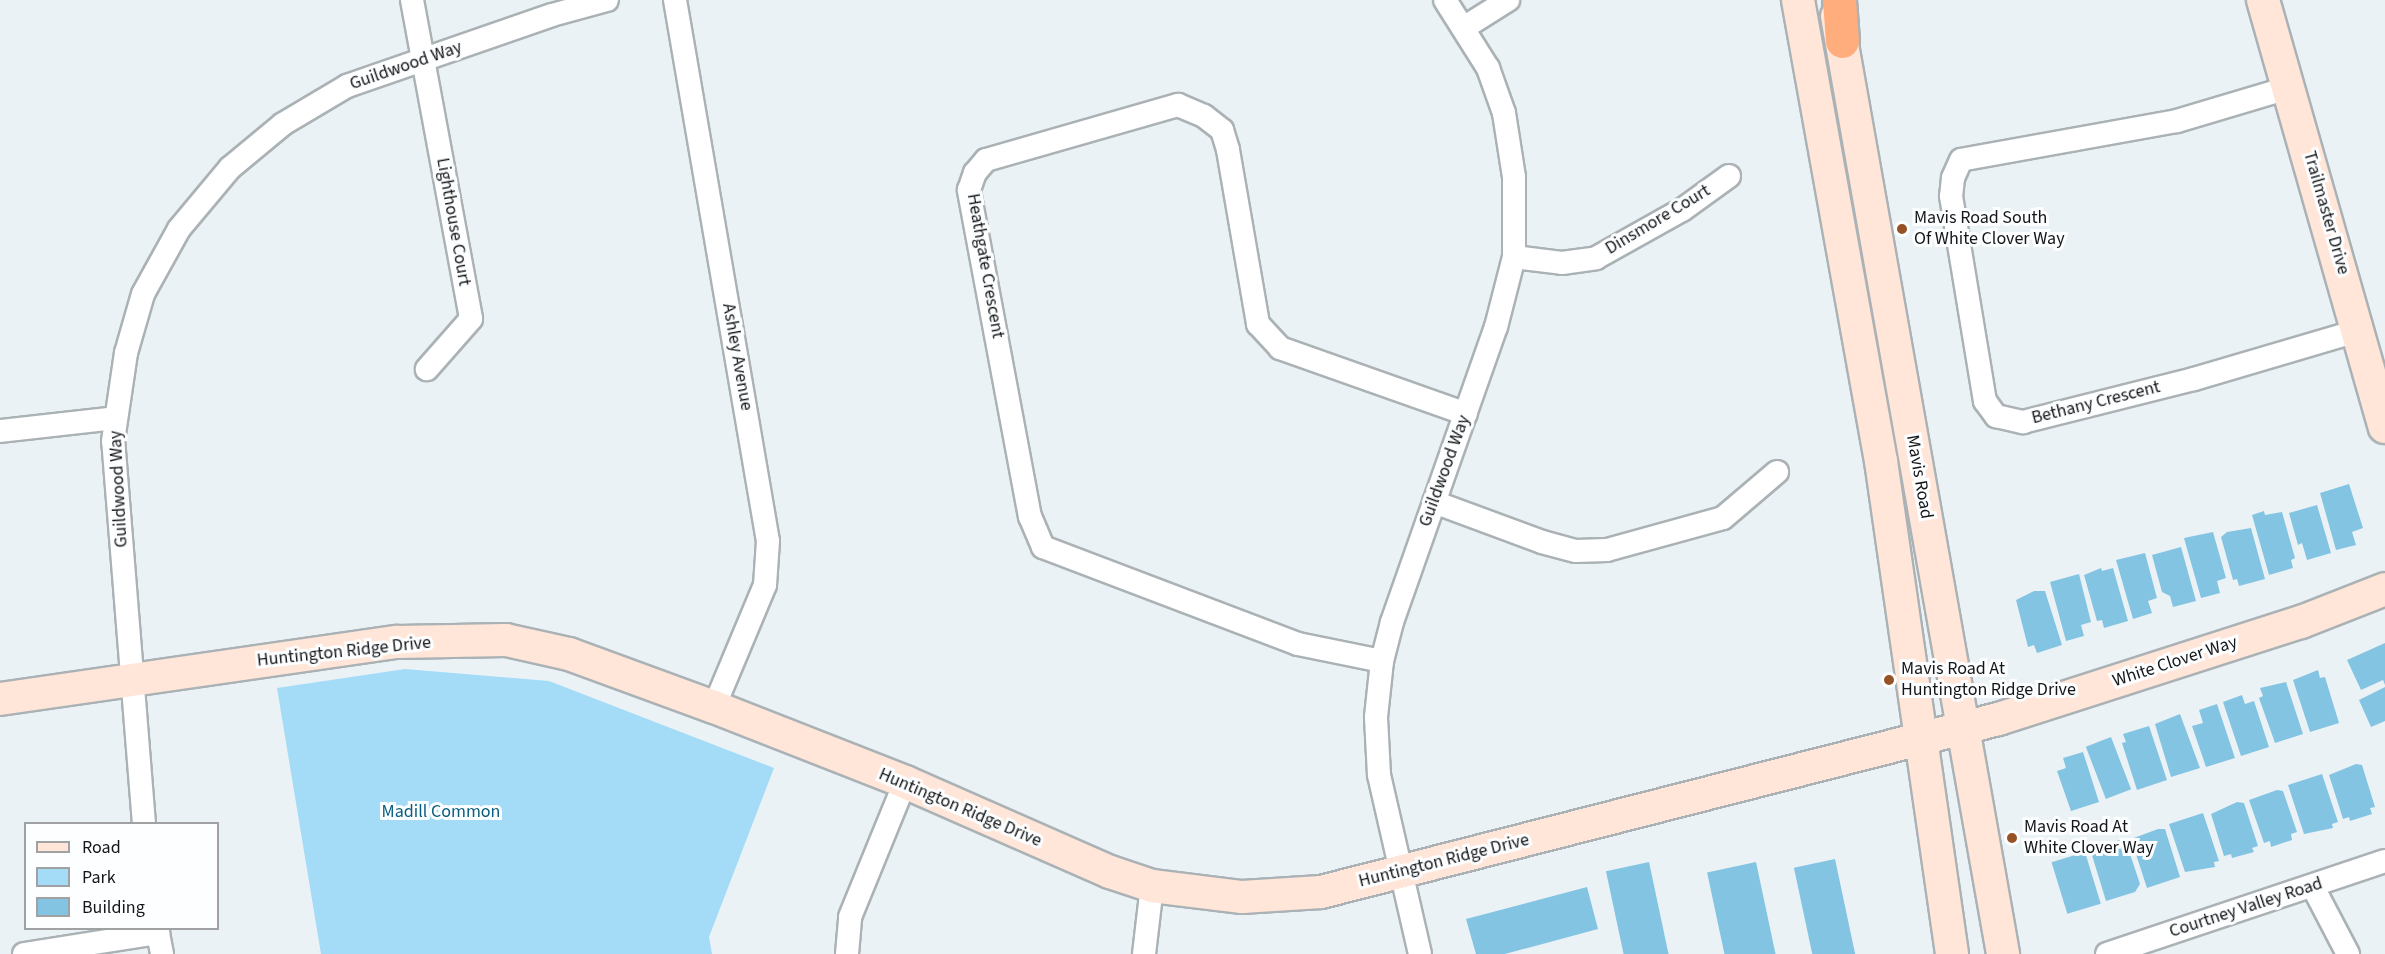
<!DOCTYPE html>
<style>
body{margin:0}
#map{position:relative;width:2385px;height:954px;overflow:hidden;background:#ebf2f6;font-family:"Source Sans 3",sans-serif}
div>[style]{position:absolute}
.green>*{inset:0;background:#a4dcf8}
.building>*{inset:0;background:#83c4e3;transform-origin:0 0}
.roads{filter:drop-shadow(2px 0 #abb2b5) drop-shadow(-2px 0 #abb2b5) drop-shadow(0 2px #abb2b5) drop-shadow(0 -2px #abb2b5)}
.street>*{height:22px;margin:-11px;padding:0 11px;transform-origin:11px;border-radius:11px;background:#fff}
.secondary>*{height:32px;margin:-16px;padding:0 16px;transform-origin:16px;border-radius:16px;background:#ffe6d8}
.highway>*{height:33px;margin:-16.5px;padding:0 16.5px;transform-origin:16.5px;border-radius:16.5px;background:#ffad7c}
.dots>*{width:16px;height:16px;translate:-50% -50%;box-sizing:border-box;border:3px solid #fdfeff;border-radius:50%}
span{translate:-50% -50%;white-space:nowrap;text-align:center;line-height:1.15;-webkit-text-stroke:6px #fdfeff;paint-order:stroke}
.street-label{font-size:18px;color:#141618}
.poi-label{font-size:18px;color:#141618}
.left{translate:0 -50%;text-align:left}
.park-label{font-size:18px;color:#095e7d}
.legend{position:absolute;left:24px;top:822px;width:195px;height:108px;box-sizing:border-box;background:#fdfeff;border:2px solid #a0a1a3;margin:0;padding:8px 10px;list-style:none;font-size:18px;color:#141618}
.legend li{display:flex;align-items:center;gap:12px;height:30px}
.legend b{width:30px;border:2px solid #a0a1a3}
</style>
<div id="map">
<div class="green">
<i style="clip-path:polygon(405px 669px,549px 681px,774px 768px,709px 937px,712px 954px,321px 954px,277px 688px)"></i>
</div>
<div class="building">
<i style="clip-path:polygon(2349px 484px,2363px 528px,2352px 532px,2356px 545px,2336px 550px,2320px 493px)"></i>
<i style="clip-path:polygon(2317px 505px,2331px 553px,2307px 560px,2302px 543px,2298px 545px,2289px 513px)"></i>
<i style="clip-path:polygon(2264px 511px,2265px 515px,2282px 512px,2295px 558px,2291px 560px,2293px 568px,2269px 575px,2252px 515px)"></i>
<i style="clip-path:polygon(2251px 528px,2265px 579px,2239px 586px,2237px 579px,2233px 580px,2221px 537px,2227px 532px)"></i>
<i style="clip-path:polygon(2213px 532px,2226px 578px,2217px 581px,2220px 593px,2201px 598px,2184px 538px)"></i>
<i style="clip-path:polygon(2181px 547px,2196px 601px,2173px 607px,2170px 596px,2162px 592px,2152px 555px)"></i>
<i style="clip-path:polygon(2145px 553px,2157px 598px,2148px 601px,2152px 613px,2133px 619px,2116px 560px)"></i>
<i style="clip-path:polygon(2101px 568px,2102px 571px,2113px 568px,2128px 621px,2104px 628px,2102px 620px,2097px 621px,2084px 575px)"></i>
<i style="clip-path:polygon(2079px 574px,2091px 622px,2081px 625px,2084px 636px,2066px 641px,2050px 582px)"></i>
<i style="clip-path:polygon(2034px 591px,2045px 591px,2062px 645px,2037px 653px,2034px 645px,2028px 647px,2016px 600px)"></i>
<i style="clip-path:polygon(2385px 643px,2385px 685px,2383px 680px,2361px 690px,2347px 660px)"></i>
<i style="clip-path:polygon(2318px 670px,2320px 678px,2325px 677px,2339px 723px,2310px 732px,2293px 680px)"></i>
<i style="clip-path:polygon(2286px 682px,2303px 734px,2275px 743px,2259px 698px,2263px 696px,2260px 688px)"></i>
<i style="clip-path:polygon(2385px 687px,2385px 721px,2371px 727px,2359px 700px)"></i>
<i style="clip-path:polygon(2242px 695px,2245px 704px,2254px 701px,2269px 747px,2241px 756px,2223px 702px)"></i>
<i style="clip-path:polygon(2217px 704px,2235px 758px,2206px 767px,2192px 726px,2203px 723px,2199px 710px)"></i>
<i style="clip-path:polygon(2180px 714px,2200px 768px,2171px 777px,2155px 724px)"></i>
<i style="clip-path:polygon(2149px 726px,2167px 780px,2137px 790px,2122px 743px,2126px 742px,2123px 734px)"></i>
<i style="left:2111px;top:737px;width:56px;height:27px;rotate:69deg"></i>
<i style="clip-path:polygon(2083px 752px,2099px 802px,2071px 811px,2057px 771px,2066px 768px,2063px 758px)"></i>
<i style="clip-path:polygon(2356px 764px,2362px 765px,2375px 807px,2370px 808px,2372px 814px,2350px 821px,2349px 817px,2343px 819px,2329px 775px)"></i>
<i style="clip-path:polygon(2322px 774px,2338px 822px,2332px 824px,2333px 828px,2304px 834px,2288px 785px)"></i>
<i style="clip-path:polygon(2277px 790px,2283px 791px,2297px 832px,2291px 834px,2292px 840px,2271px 847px,2270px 841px,2264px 843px,2249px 800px)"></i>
<i style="clip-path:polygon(2237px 802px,2244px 803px,2258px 846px,2252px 848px,2254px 852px,2232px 858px,2231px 854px,2224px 856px,2211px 814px)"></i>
<i style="clip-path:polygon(2203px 813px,2219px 861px,2214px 862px,2215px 867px,2185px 872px,2169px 824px)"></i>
<i style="clip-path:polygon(2158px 829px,2165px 829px,2180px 877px,2147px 888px,2131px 839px)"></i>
<i style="clip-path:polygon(2119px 840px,2126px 842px,2140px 884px,2135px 892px,2106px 901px,2091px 852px)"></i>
<i style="left:2085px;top:852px;width:54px;height:35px;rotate:73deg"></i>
<i style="left:1835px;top:859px;width:97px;height:42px;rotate:78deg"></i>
<i style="left:1649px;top:862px;width:94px;height:44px;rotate:78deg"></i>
<i style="left:1756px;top:862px;width:94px;height:50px;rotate:78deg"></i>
<i style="clip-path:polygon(1587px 887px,1598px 929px,1505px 954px,1476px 954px,1466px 919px)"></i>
</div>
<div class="roads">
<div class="street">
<i style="left:412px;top:0;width:324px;rotate:79.5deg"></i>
<i style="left:471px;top:319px;width:67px;rotate:131.3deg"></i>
<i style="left:675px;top:0;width:549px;rotate:80.25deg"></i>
<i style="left:768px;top:541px;width:44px;rotate:93.9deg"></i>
<i style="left:765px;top:585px;width:132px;rotate:112.7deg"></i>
<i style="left:1465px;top:27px;width:51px;rotate:-32.1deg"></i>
<i style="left:2291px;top:87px;width:119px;rotate:163.4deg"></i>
<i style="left:2177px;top:121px;width:219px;rotate:169.8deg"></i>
<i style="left:1961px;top:160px;width:20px;rotate:114deg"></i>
<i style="left:1953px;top:178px;width:18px;rotate:96deg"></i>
<i style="left:1951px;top:196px;width:208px;rotate:80.6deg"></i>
<i style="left:1985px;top:401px;width:19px;rotate:54deg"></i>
<i style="left:1996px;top:416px;width:28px;rotate:13deg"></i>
<i style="left:2023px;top:422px;width:176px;rotate:-14.1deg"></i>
<i style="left:2194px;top:379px;width:173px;rotate:-16.4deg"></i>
<i style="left:1514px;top:257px;width:48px;rotate:7.1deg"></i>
<i style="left:1562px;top:263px;width:34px;rotate:-8deg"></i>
<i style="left:1596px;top:258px;width:98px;rotate:-29.2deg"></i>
<i style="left:1682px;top:210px;width:58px;rotate:-35.9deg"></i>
<i style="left:0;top:431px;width:116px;rotate:-6.4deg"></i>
<i style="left:1434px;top:502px;width:115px;rotate:20.3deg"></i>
<i style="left:1542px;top:542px;width:35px;rotate:15deg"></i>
<i style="left:1576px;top:551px;width:31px;rotate:-2deg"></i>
<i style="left:1607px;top:550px;width:120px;rotate:-15.4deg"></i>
<i style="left:1723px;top:518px;width:71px;rotate:-40.4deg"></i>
<i style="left:1382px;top:661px;width:86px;rotate:-168.6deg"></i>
<i style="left:1298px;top:644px;width:273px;rotate:-159.2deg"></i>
<i style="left:1043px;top:547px;width:33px;rotate:-113deg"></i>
<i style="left:1030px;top:517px;width:333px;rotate:-100.6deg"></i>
<i style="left:969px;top:190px;width:18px;rotate:-71deg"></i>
<i style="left:975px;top:173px;width:17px;rotate:-50deg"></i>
<i style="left:986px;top:160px;width:200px;rotate:-16deg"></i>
<i style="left:1178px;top:105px;width:28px;rotate:23deg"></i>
<i style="left:1204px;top:116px;width:23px;rotate:38deg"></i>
<i style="left:1222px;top:130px;width:21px;rotate:73deg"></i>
<i style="left:1228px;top:150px;width:177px;rotate:80.2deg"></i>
<i style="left:1258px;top:324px;width:33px;rotate:47deg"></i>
<i style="left:1280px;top:348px;width:197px;rotate:19.5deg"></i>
<i style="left:144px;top:824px;width:384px;rotate:-94.6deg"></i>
<i style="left:113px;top:441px;width:89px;rotate:-81.6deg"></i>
<i style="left:126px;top:353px;width:61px;rotate:-73.9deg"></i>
<i style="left:143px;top:294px;width:74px;rotate:-61deg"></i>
<i style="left:179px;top:229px;width:80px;rotate:-50.1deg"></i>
<i style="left:230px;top:168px;width:69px;rotate:-39.7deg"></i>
<i style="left:283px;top:124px;width:74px;rotate:-30.7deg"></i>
<i style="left:347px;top:86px;width:217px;rotate:-19.1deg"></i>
<i style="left:552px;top:15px;width:57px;rotate:-15.3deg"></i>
<i style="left:2313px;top:887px;width:76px;rotate:62.4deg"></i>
<i style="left:157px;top:928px;width:26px;rotate:79deg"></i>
<i style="left:24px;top:954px;width:136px;rotate:-8.9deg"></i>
<i style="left:847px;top:954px;width:37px;rotate:-85deg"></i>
<i style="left:850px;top:917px;width:146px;rotate:-67.8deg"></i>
<i style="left:1144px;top:954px;width:68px;rotate:-83.3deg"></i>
<i style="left:1420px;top:954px;width:184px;rotate:-102.9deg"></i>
<i style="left:1379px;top:775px;width:58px;rotate:-93deg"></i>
<i style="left:1376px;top:717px;width:56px;rotate:-83.9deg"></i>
<i style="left:1382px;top:661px;width:40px;rotate:-75.6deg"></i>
<i style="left:1392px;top:622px;width:313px;rotate:-70.6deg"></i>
<i style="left:1496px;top:327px;width:72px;rotate:-75.6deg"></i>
<i style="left:1514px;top:257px;width:80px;rotate:-90deg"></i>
<i style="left:1514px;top:177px;width:65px;rotate:-98.9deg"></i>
<i style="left:1504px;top:113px;width:48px;rotate:-109.6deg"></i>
<i style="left:1488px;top:68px;width:80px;rotate:-122.3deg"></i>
<i style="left:2107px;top:954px;width:293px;rotate:-18.5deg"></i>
</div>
<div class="secondary">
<i style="left:1798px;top:0;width:468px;rotate:79.8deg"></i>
<i style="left:1881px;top:461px;width:498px;rotate:81.8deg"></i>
<i style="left:2263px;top:0;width:444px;rotate:74.1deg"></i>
<i style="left:1837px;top:16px;width:953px;rotate:79.96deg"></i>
<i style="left:0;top:699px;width:402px;rotate:-8.2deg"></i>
<i style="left:398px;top:642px;width:108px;rotate:-1.1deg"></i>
<i style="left:506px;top:640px;width:65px;rotate:12.5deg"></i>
<i style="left:569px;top:654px;width:154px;rotate:20.1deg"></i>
<i style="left:714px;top:707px;width:205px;rotate:21.4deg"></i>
<i style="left:905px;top:782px;width:224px;rotate:23.7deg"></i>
<i style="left:1110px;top:872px;width:44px;rotate:18.4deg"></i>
<i style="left:1152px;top:886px;width:91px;rotate:7deg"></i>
<i style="left:1242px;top:897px;width:79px;rotate:-3.6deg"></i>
<i style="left:1321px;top:892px;width:699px;rotate:-14.33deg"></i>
<i style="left:1998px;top:719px;width:318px;rotate:-17.8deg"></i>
<i style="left:2301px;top:622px;width:90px;rotate:-21.4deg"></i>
</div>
<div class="highway">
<i style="left:1839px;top:0;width:41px;rotate:85.8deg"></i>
</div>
</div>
<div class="dots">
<i style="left:1902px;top:229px;background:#965224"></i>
<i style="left:1889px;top:680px;background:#965224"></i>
<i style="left:2012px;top:838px;background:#965224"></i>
</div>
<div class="street-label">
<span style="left:406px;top:66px;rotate:-19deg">Guildwood Way</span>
<span style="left:2326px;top:213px;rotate:74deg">Trailmaster Drive</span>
<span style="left:1658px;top:220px;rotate:-31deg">Dinsmore Court</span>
<span style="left:453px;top:222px;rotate:80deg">Lighthouse Court</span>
<span style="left:985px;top:266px;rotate:80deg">Heathgate Crescent</span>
<span style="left:737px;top:357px;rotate:80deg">Ashley Avenue</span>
<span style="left:2096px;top:403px;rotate:-14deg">Bethany Crescent</span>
<span style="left:1445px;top:471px;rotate:-70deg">Guildwood Way</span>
<span style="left:1919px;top:477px;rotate:80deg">Mavis Road</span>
<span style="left:119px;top:489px;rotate:-93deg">Guildwood Way</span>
<span style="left:344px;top:652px;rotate:-6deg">Huntington Ridge Drive</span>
<span style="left:2175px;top:662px;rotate:-18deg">White Clover Way</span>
<span style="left:960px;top:808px;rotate:23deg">Huntington Ridge Drive</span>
<span style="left:1444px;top:861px;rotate:-14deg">Huntington Ridge Drive</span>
<span style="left:2246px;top:908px;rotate:-18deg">Courtney Valley Road</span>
</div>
<div class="poi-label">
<span class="left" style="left:1914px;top:229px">Mavis Road South<br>Of White Clover Way</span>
<span class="left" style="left:1901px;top:680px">Mavis Road At<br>Huntington Ridge Drive</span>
<span class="left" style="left:2024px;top:838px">Mavis Road At<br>White Clover Way</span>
</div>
<div class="park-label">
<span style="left:441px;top:812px">Madill Common</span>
</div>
<ul class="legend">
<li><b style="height:8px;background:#ffe6d8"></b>Road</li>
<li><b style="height:16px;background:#a4dcf8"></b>Park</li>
<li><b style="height:16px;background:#83c4e3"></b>Building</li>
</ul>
</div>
